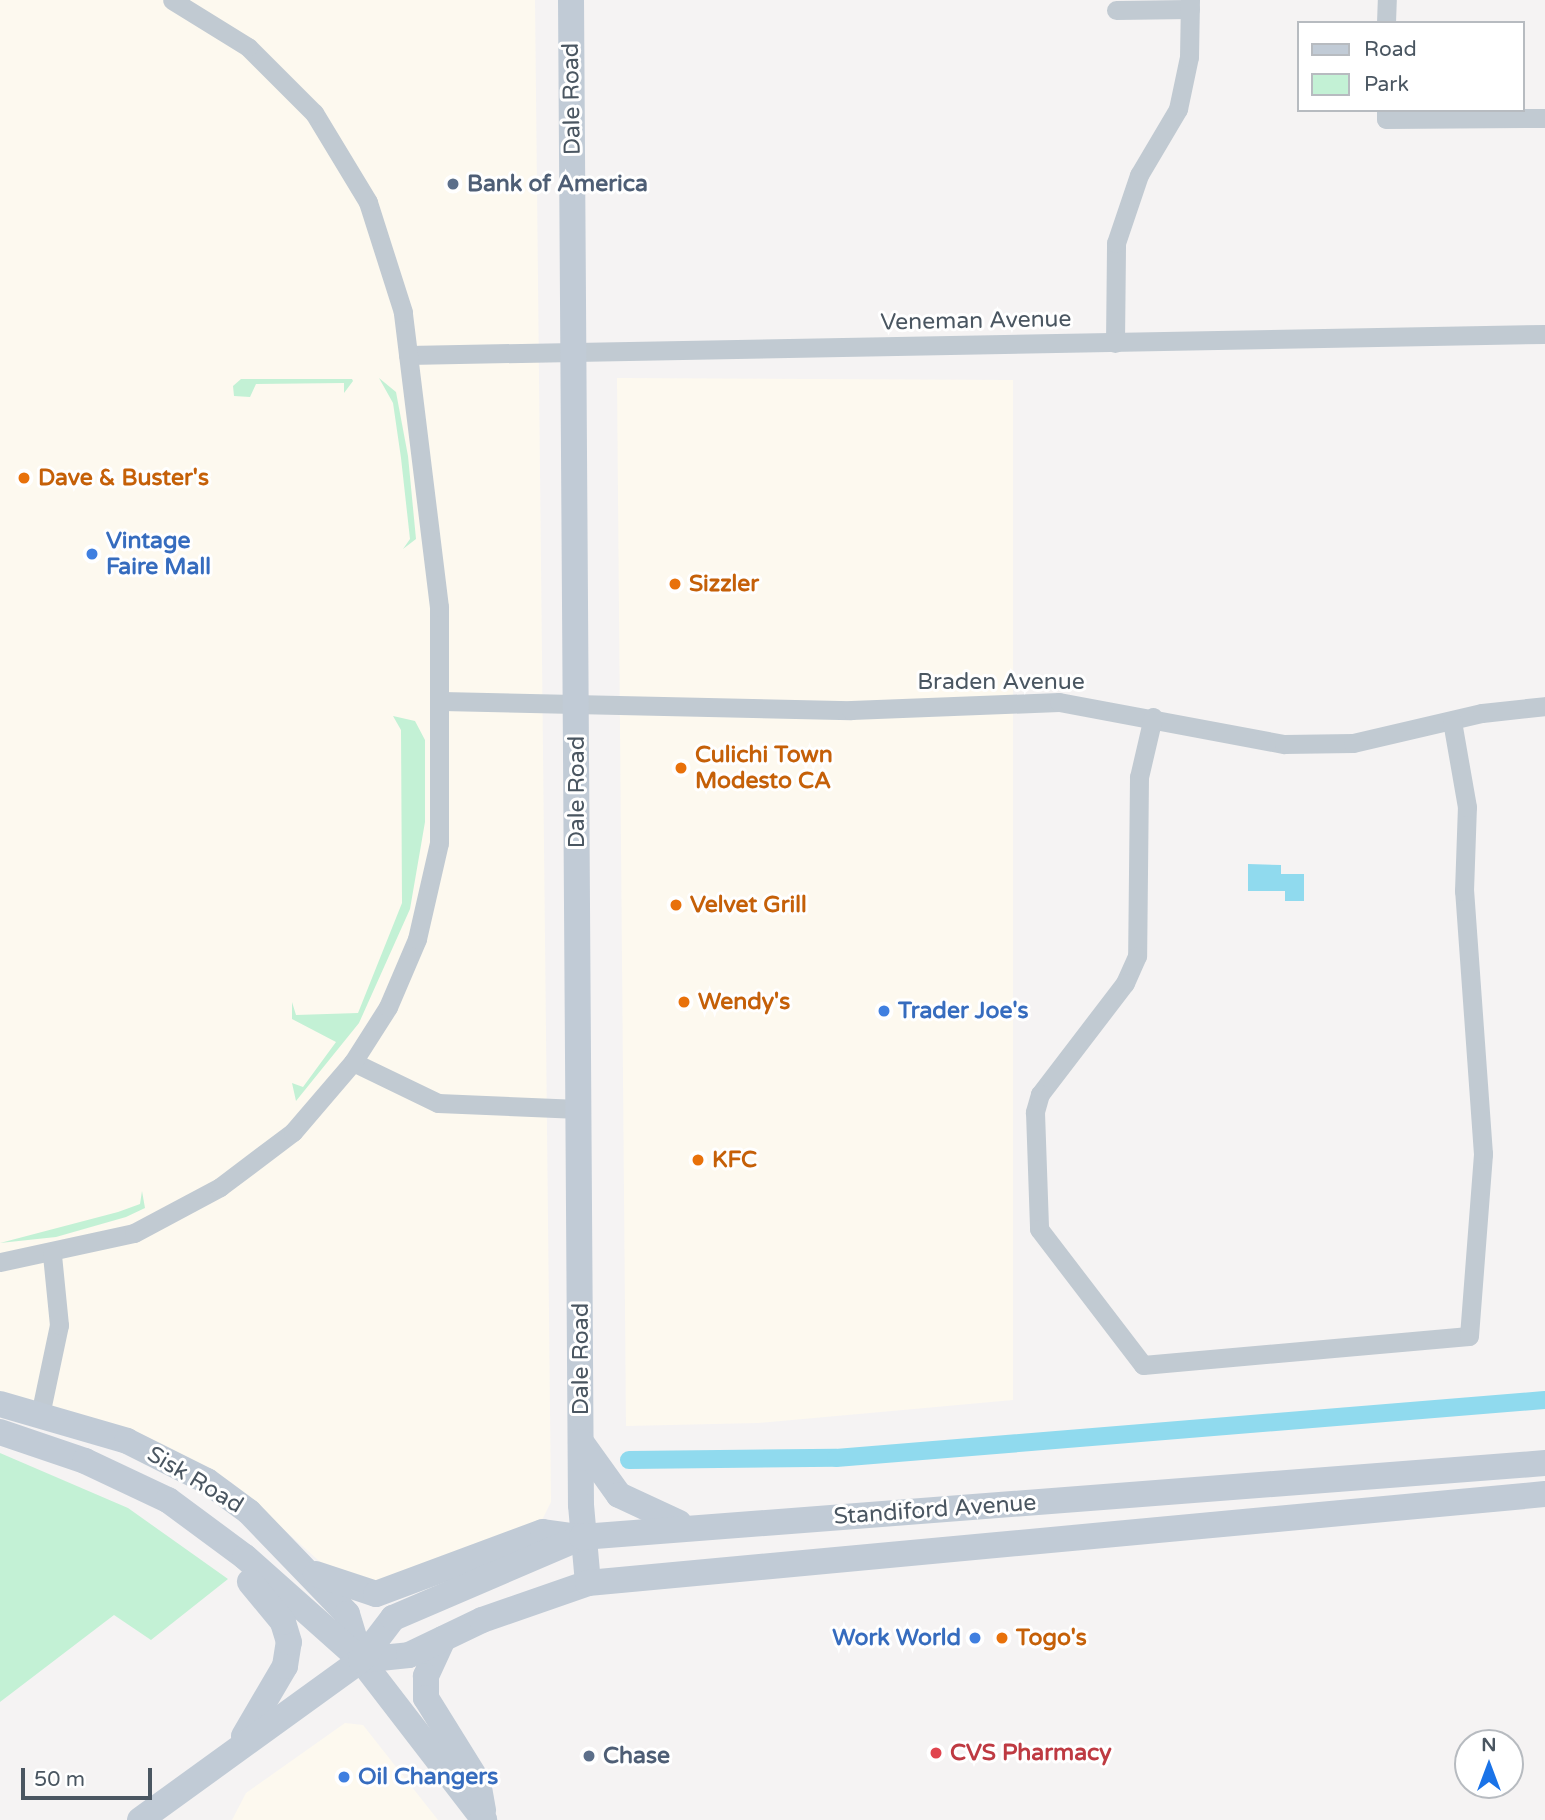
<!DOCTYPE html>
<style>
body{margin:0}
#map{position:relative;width:1545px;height:1820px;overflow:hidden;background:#f5f3f3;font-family:"Varela Round",sans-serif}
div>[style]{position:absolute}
.commercial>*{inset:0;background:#fdf9ef}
.green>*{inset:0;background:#c3f1d5}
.water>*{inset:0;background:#90daee}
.canal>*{height:18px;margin:-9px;padding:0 9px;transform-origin:9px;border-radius:9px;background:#90daee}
.minor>*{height:19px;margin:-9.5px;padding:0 9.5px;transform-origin:9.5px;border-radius:9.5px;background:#c1cad2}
.secondary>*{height:26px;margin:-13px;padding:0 13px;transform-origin:13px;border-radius:13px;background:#c1cbd6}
.dots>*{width:19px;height:19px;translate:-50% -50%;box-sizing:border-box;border:4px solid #fff;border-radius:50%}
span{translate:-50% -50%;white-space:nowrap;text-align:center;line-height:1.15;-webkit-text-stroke:6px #fff;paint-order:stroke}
.street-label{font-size:23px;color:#4a5661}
.service-label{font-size:23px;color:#4e5e75;font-weight:700}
.left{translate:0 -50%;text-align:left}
.food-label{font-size:23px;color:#c56008;font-weight:700}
.shop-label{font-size:23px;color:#366cbe;font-weight:700}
.right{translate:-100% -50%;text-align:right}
.health-label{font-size:23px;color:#be3a42;font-weight:700}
.legend{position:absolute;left:1297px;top:21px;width:228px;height:91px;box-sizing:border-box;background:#fff;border:2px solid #b7bbc0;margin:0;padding:9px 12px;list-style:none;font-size:21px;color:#4a5661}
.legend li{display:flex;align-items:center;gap:14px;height:35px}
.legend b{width:35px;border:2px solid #b7bbc0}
.north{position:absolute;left:1454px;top:1729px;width:70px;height:70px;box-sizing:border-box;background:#fff;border:2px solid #b7bbc0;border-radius:50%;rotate:0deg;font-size:19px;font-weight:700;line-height:28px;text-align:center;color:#4a5661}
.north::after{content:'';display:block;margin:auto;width:24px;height:32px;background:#1a73e8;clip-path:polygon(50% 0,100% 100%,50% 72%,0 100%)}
.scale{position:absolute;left:21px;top:1768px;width:131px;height:32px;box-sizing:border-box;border:4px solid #4a5661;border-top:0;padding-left:9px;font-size:21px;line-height:24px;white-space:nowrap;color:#4a5661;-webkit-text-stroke:5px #fff;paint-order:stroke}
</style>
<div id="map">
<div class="commercial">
<i style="clip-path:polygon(0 0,535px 0,551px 1502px,542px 1520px,390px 1584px,328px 1569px,231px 1482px,0 1396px)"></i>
<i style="clip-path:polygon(617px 378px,1013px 380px,1013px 1400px,758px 1423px,626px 1426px)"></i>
<i style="clip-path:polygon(345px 1723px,363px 1725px,438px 1820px,232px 1820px,246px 1793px)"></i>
</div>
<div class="green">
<i style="clip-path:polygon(379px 378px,396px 392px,408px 456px,416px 539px,403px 549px,410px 539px,401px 458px,393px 403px)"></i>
<i style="clip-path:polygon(241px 379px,352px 379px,353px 381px,344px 393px,344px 383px,256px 384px,250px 397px,234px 396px,233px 386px)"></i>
<i style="clip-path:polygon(393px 716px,415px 721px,425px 740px,425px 822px,410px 909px,359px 1023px,296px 1101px,292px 1083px,303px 1087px,336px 1042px,292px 1019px,292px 1002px,296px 1015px,358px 1013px,402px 903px,401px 730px)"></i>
<i style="clip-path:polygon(142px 1191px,145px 1208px,126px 1217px,56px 1237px,0 1243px,118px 1212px,140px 1204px)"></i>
<i style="clip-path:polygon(0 1453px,128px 1508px,228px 1579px,151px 1640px,114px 1615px,0 1702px)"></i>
</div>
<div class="water">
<i style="clip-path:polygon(1248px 864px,1281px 865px,1281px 874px,1304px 874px,1304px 901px,1285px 901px,1285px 891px,1248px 891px)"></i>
</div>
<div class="canal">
<i style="left:629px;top:1460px;width:207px;rotate:-0.6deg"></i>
<i style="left:836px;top:1458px;width:711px;rotate:-4.68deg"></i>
</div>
<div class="minor">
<i style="left:1116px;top:10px;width:74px;rotate:-0.8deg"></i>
<i style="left:1386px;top:23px;width:23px;rotate:-88deg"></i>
<i style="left:1386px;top:110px;width:9px;rotate:90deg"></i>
<i style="left:1386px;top:119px;width:159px;rotate:-0.4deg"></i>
<i style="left:1115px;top:343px;width:100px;rotate:-89.4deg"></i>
<i style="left:1116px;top:243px;width:72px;rotate:-71.3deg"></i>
<i style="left:1139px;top:175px;width:77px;rotate:-59.4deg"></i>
<i style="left:1178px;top:109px;width:53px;rotate:-78.1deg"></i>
<i style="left:1189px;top:57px;width:57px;rotate:-89deg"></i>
<i style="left:408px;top:355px;width:1137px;rotate:-1.06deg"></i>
<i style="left:442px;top:701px;width:409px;rotate:1.3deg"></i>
<i style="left:851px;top:710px;width:208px;rotate:-2.2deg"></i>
<i style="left:1059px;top:702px;width:229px;rotate:10.6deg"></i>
<i style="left:1284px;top:744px;width:69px;rotate:-0.8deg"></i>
<i style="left:1353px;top:743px;width:132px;rotate:-13.1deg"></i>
<i style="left:1482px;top:713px;width:63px;rotate:-6.3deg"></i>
<i style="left:1153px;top:717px;width:62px;rotate:103.1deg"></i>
<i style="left:1139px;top:777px;width:179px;rotate:90.6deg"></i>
<i style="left:1137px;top:956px;width:30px;rotate:114deg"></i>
<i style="left:1125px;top:983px;width:140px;rotate:127.4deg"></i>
<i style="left:1040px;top:1094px;width:19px;rotate:106deg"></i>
<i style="left:1035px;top:1112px;width:117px;rotate:88deg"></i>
<i style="left:1039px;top:1229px;width:171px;rotate:52.6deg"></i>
<i style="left:1143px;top:1365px;width:327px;rotate:-5.1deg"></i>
<i style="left:1469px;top:1336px;width:183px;rotate:-85.6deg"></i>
<i style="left:1483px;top:1154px;width:264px;rotate:-94.1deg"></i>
<i style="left:1464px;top:891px;width:84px;rotate:-88deg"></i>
<i style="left:1467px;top:807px;width:87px;rotate:-99.9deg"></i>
<i style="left:353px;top:1062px;width:94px;rotate:25.8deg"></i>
<i style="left:438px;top:1103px;width:141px;rotate:2.4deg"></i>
<i style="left:0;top:1262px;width:137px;rotate:-12.2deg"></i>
<i style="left:134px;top:1233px;width:98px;rotate:-28.1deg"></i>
<i style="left:220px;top:1187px;width:91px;rotate:-37deg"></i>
<i style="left:293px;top:1132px;width:92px;rotate:-49.4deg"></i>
<i style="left:353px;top:1062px;width:65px;rotate:-57.5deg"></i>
<i style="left:388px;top:1007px;width:74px;rotate:-66.9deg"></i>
<i style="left:417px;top:939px;width:98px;rotate:-77.1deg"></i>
<i style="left:439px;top:843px;width:236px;rotate:-90deg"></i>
<i style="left:439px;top:607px;width:297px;rotate:-97deg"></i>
<i style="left:403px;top:312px;width:115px;rotate:-107.7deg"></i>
<i style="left:368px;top:202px;width:104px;rotate:-121.2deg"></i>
<i style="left:314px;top:113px;width:93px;rotate:-135deg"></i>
<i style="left:248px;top:47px;width:89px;rotate:-148.3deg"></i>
<i style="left:40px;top:1415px;width:92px;rotate:-78.1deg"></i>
<i style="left:59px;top:1325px;width:70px;rotate:-95.7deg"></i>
</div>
<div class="secondary">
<i style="left:571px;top:0;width:1505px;rotate:89.62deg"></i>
<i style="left:581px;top:1505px;width:78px;rotate:84.9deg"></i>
<i style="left:0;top:1404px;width:132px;rotate:16.2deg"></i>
<i style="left:127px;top:1441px;width:89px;rotate:26.6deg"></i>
<i style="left:207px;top:1481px;width:52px;rotate:36.4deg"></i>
<i style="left:249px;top:1512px;width:141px;rotate:46.1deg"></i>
<i style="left:347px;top:1614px;width:48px;rotate:73.1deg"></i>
<i style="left:0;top:1432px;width:90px;rotate:18.8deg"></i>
<i style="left:85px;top:1461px;width:92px;rotate:25.2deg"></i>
<i style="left:168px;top:1500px;width:96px;rotate:36.5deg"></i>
<i style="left:245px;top:1557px;width:155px;rotate:41.6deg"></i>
<i style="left:361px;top:1660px;width:202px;rotate:52.4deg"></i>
<i style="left:581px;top:1442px;width:65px;rotate:54.4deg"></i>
<i style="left:619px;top:1495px;width:66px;rotate:25deg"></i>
<i style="left:316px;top:1574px;width:63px;rotate:18.4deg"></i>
<i style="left:376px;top:1594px;width:178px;rotate:-20.4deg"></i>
<i style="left:543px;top:1532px;width:37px;rotate:8deg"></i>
<i style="left:443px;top:1639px;width:41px;rotate:114.7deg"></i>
<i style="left:426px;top:1676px;width:22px;rotate:90deg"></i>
<i style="left:426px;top:1698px;width:99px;rotate:58.2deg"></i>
<i style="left:478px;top:1782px;width:29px;rotate:80deg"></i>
<i style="left:361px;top:1660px;width:48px;rotate:-5.9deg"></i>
<i style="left:409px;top:1655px;width:81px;rotate:-25.6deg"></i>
<i style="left:482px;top:1620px;width:112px;rotate:-19.2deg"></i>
<i style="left:588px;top:1583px;width:961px;rotate:-5.31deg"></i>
<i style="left:244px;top:1736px;width:81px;rotate:-59.6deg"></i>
<i style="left:285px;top:1666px;width:24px;rotate:-81deg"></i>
<i style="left:289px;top:1642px;width:21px;rotate:-107deg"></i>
<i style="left:283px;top:1622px;width:52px;rotate:-129.5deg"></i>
<i style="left:140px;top:1820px;width:273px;rotate:-35.9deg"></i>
<i style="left:361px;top:1660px;width:53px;rotate:-52.7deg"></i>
<i style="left:393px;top:1618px;width:206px;rotate:-23.2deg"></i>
<i style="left:582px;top:1537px;width:966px;rotate:-4.39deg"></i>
</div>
<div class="dots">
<i style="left:453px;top:184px;background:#5c6f8a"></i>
<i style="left:24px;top:478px;background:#e8710a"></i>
<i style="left:92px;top:554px;background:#3f7fe0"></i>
<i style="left:675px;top:584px;background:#e8710a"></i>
<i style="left:681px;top:768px;background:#e8710a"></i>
<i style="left:676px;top:905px;background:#e8710a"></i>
<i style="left:684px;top:1002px;background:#e8710a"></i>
<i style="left:884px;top:1011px;background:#3f7fe0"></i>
<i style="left:698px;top:1160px;background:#e8710a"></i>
<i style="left:975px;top:1638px;background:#3f7fe0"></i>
<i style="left:1002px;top:1638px;background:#e8710a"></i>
<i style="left:936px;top:1753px;background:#e0444e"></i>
<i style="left:589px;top:1756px;background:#5c6f8a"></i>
<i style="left:344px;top:1777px;background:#3f7fe0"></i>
</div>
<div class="street-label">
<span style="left:572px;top:99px;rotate:-91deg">Dale Road</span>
<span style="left:976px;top:321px;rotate:-1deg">Veneman Avenue</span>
<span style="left:1001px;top:682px">Braden Avenue</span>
<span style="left:577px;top:792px;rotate:-90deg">Dale Road</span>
<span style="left:581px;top:1359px;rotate:-90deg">Dale Road</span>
<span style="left:195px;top:1480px;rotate:31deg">Sisk Road</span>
<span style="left:935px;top:1510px;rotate:-4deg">Standiford Avenue</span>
</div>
<div class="service-label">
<span class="left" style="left:467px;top:184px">Bank of America</span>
<span class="left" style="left:603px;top:1756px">Chase</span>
</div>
<div class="food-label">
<span class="left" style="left:38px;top:478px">Dave &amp; Buster's</span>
<span class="left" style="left:689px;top:584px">Sizzler</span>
<span class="left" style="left:695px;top:768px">Culichi Town<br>Modesto CA</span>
<span class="left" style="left:690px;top:905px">Velvet Grill</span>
<span class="left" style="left:698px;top:1002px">Wendy's</span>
<span class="left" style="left:712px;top:1160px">KFC</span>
<span class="left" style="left:1016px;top:1638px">Togo's</span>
</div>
<div class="shop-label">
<span class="left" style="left:106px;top:554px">Vintage<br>Faire Mall</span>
<span class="left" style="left:898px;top:1011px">Trader Joe's</span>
<span class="right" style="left:961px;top:1638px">Work World</span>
<span class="left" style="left:358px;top:1777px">Oil Changers</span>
</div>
<div class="health-label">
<span class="left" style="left:950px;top:1753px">CVS Pharmacy</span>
</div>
<ul class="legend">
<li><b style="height:9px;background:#c1cbd6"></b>Road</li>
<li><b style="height:19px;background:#c3f1d5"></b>Park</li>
</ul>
<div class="north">N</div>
<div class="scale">50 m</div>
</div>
